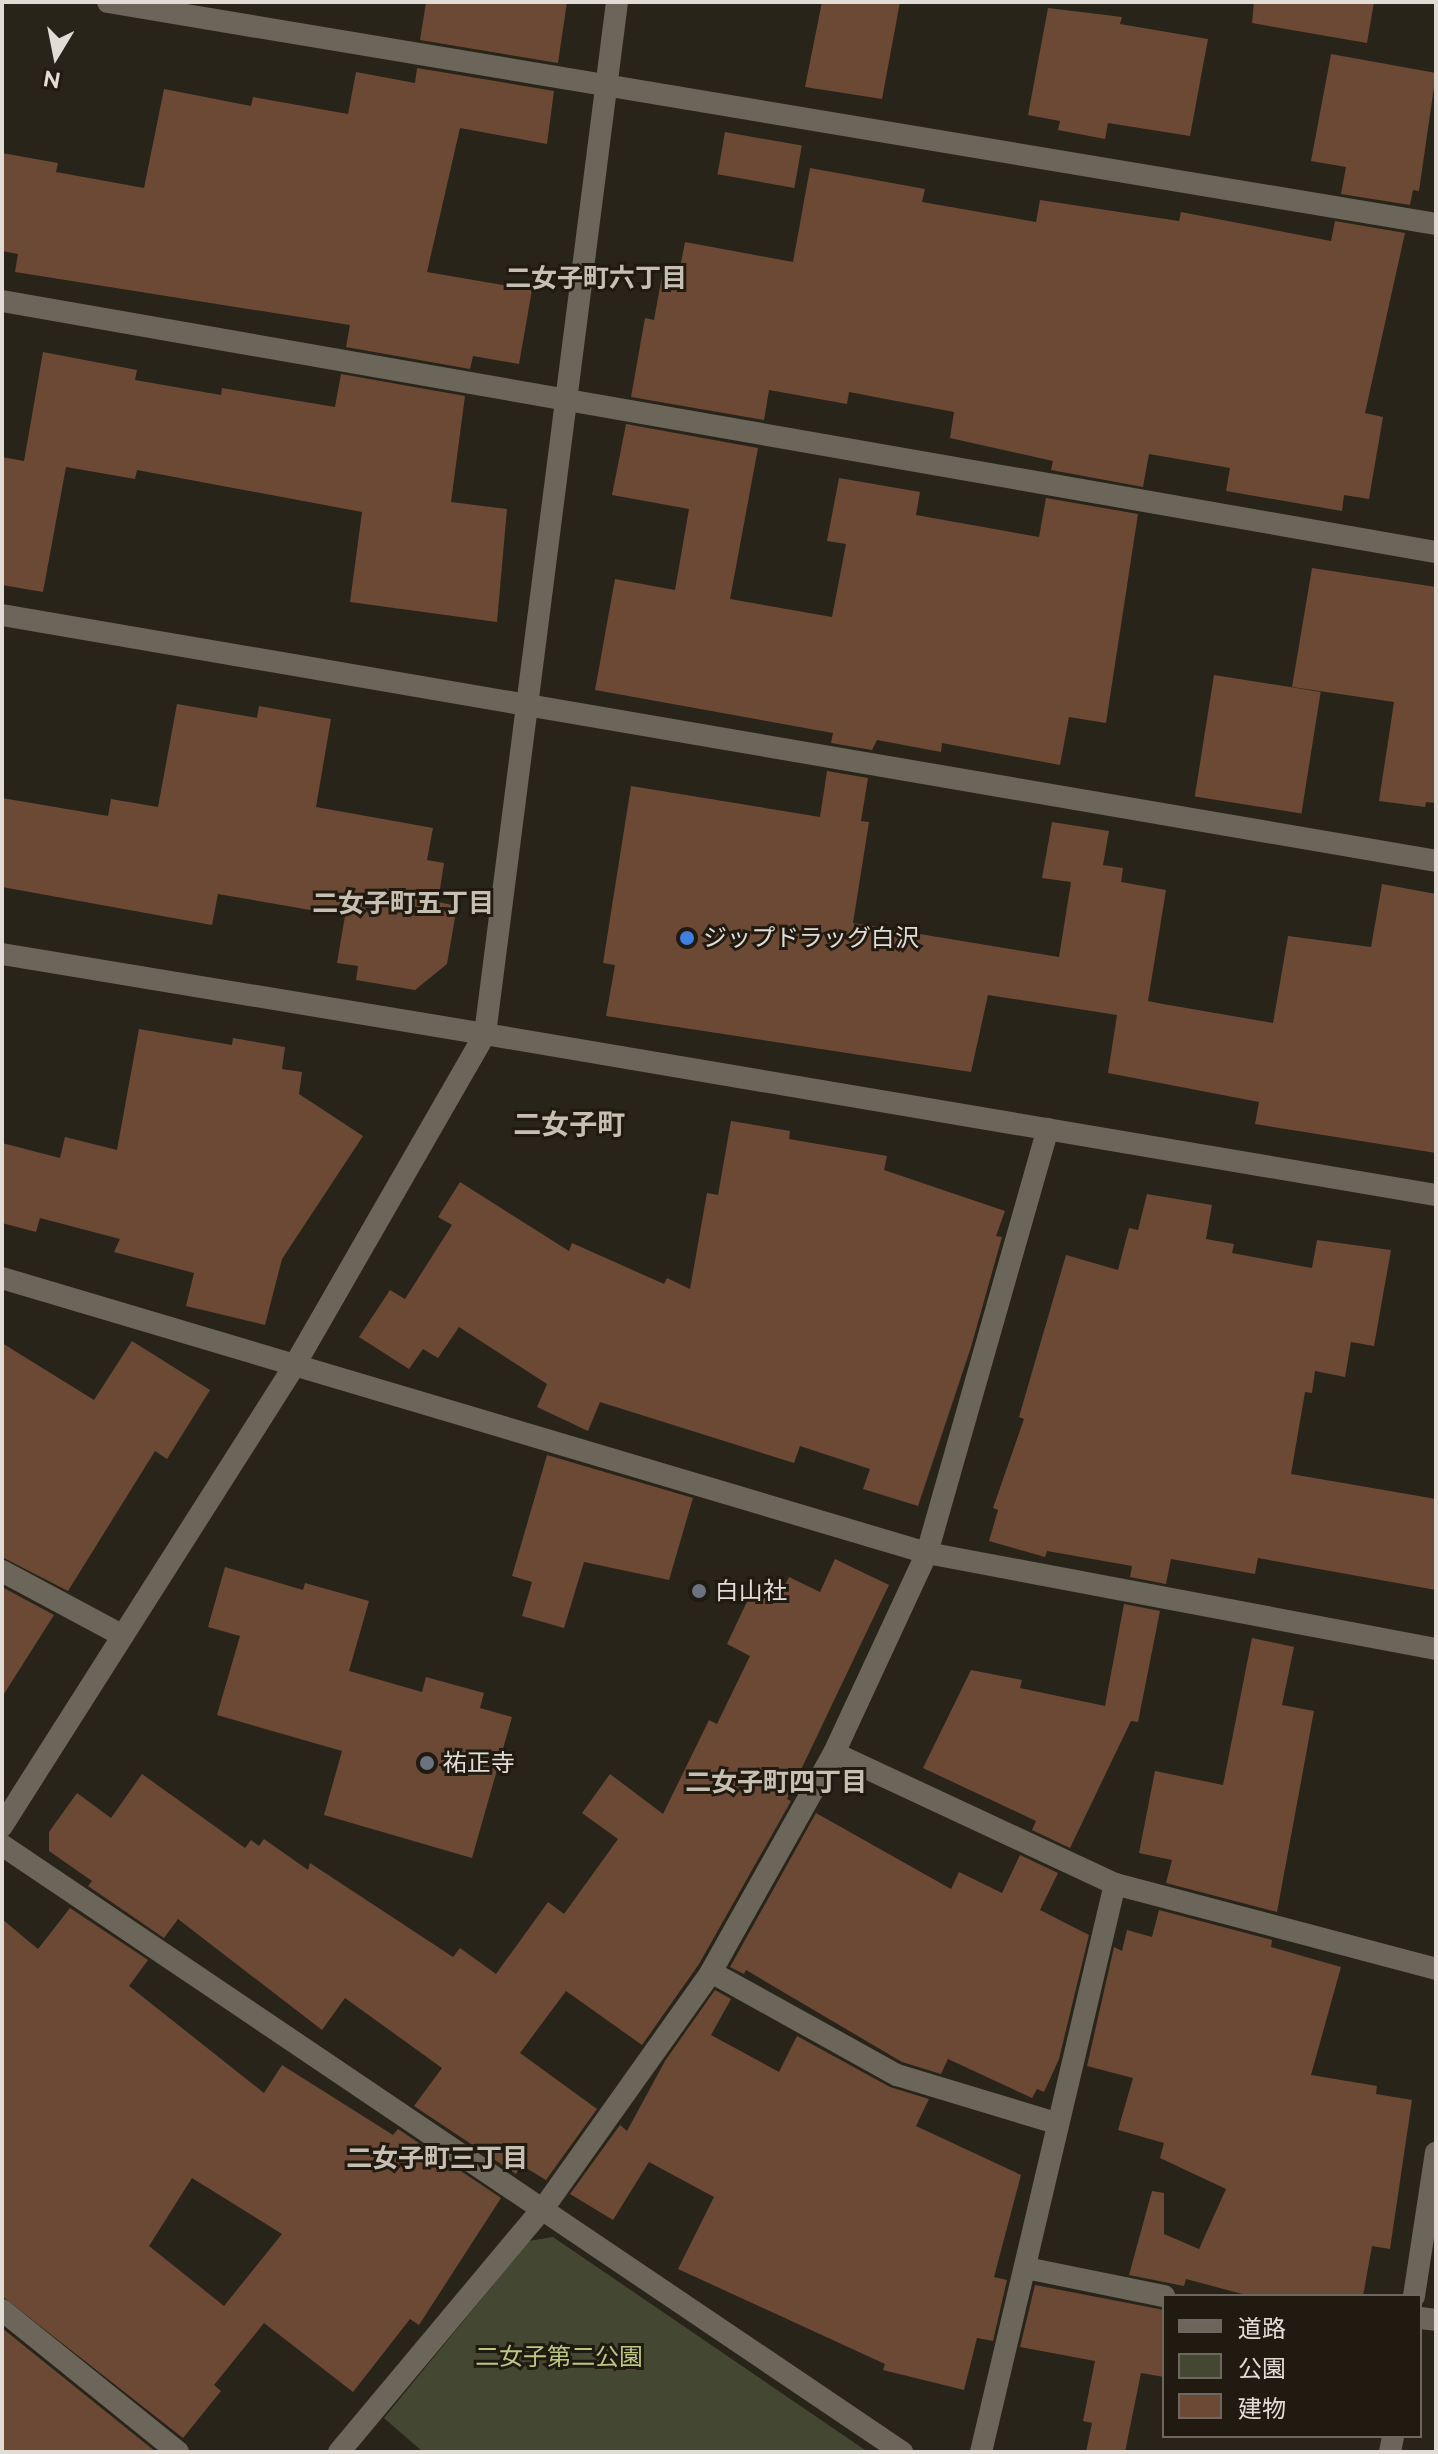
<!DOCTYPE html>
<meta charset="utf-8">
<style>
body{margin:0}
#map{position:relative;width:1438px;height:2454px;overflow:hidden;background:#292419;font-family:Raleway,"Noto Sans JP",sans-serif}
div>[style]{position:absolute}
.green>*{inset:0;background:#444832}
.building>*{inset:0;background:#6b4935;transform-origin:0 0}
.service>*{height:22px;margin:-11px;padding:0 11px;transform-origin:11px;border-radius:11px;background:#6c665a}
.minor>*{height:22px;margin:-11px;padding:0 11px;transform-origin:11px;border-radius:11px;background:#6c665a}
.tertiary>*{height:22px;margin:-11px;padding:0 11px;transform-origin:11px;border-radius:11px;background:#6c665a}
.dots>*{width:22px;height:22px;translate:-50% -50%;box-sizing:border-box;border:4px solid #201a10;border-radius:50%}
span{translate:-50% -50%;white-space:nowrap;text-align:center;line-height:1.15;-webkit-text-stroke:6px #201a10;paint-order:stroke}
.poi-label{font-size:24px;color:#e1ddd6}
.left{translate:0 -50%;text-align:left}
.park-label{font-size:24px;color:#bcc685}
.neighbourhood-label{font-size:26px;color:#c7bfb2;font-weight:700}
.quarter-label{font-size:28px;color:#c7bfb2;font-weight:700}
.frame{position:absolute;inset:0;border:4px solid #e1ddd6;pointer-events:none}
.legend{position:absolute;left:1162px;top:2294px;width:260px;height:144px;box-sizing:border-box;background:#201a10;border:2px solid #6d685f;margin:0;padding:10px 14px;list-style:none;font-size:24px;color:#e1ddd6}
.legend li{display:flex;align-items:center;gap:16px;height:40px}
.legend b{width:40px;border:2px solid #6d685f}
.north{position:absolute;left:16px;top:16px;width:80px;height:80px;-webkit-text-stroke:6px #201a10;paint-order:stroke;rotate:190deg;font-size:22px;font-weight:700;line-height:32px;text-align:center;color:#e1ddd6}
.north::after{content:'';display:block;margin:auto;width:28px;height:36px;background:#e1ddd6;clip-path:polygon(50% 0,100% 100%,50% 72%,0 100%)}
</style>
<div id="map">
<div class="green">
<i style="clip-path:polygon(553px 2237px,868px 2452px,423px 2452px,384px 2418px,529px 2241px)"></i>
</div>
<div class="building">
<i style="clip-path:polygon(426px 2px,567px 2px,558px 63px,420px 40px)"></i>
<i style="clip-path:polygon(822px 2px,900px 2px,882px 99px,805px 87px)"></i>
<i style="clip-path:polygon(1254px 2px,1374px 2px,1367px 43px,1252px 23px)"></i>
<i style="clip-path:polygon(1048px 8px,1122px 17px,1120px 24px,1208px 39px,1190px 136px,1108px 123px,1105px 139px,1058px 130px,1060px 121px,1028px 115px)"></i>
<i style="clip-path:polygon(1331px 54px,1436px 73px,1419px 191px,1413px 190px,1410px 205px,1341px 194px,1346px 167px,1311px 161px)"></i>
<i style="clip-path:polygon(417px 68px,554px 91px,547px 144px,460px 128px,427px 272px,532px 290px,519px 364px,473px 356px,470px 369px,346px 347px,350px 325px,15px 272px,18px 254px,2px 251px,2px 153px,58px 163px,56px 172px,144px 188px,164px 89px,251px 106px,253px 97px,348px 114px,356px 72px,415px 83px)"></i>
<i style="left:725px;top:132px;width:78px;height:43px;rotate:10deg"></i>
<i style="clip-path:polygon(810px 168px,925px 189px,922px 202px,1036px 222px,1040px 200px,1179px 221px,1181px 212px,1331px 241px,1335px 221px,1405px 233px,1365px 413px,1383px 417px,1369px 499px,1344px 495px,1342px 511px,1226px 491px,1230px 468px,1149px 454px,1143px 487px,1051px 470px,1053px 461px,950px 438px,954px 412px,849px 392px,847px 404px,769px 390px,764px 420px,631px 397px,645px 318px,654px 320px,663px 270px,679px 273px,685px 242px,793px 262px)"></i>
<i style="clip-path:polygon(43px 352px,137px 370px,135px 380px,221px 395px,222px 388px,335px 407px,341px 374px,465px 396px,451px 502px,507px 509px,497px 622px,350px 602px,362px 512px,137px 470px,135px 479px,66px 467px,43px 592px,2px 585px,2px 457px,24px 461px)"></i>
<i style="clip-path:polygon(626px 424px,758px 448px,730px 599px,832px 617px,846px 544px,827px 541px,839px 478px,920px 492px,916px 515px,1039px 537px,1046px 498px,1138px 514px,1106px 723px,1069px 717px,1060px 765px,942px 743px,941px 752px,877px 740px,872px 750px,831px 743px,833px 733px,595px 690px,615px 579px,675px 590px,689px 509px,612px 495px)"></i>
<i style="clip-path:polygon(1312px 568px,1436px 587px,1436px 803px,1426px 802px,1425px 807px,1379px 801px,1394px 702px,1292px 687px)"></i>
<i style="left:1214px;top:675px;width:108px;height:123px;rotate:9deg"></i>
<i style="clip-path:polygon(177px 704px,257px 718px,259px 706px,331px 719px,316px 807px,433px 828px,427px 860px,444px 863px,438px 902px,457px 906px,447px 964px,415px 990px,356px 980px,358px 966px,337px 963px,345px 916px,218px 894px,212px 925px,2px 887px,2px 798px,108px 816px,111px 799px,158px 807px)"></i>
<i style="clip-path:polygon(827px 771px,868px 778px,861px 821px,869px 822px,853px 923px,1059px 957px,1071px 882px,1042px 878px,1052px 822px,1109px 831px,1103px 865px,1123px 868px,1121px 882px,1166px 890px,1148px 1001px,1163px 1004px,1273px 1023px,1288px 936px,1371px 947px,1382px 884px,1436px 894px,1436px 1153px,1255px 1124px,1259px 1102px,1108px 1073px,1117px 1015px,988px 995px,971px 1072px,606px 1016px,615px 965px,603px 963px,631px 786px,820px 817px)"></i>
<i style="clip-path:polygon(139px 1029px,232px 1045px,233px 1038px,285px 1047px,282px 1069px,302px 1072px,299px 1094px,363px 1136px,282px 1259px,265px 1325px,186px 1306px,194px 1273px,114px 1252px,120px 1239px,40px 1218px,36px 1232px,2px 1223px,2px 1143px,60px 1158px,65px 1137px,117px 1150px)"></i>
<i style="clip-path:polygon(731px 1121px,790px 1131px,789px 1139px,887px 1156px,884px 1170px,1005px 1211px,996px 1236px,1002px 1237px,971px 1347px,918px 1506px,863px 1489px,870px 1469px,800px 1446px,794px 1463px,600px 1402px,588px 1431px,537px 1407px,547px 1384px,459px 1327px,438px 1358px,423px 1349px,409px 1369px,359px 1337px,390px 1290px,405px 1299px,452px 1225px,438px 1217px,460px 1182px,569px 1251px,572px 1243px,664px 1284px,667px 1278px,690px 1289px,707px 1193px,718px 1195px)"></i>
<i style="clip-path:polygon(1147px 1194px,1212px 1205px,1206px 1239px,1234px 1244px,1232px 1253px,1312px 1268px,1317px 1240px,1391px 1250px,1374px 1346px,1351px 1342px,1345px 1377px,1315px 1371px,1312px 1393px,1305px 1392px,1291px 1474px,1436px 1499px,1436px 1590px,1258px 1558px,1255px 1574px,1171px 1559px,1166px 1584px,1130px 1577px,1132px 1566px,1047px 1551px,1045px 1557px,989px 1541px,998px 1510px,993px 1508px,1024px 1419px,1019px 1417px,1066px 1255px,1118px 1270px,1129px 1228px,1138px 1230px)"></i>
<i style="clip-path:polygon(132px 1341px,210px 1390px,167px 1459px,155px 1451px,68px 1591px,2px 1557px,2px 1343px,94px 1400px)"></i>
<i style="clip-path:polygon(547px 1455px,693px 1498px,669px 1580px,584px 1562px,564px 1628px,522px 1616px,532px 1582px,512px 1576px)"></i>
<i style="clip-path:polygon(835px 1559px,889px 1585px,787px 1799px,791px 1801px,699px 1964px,642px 2045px,566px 1991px,520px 2053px,597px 2109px,546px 2180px,521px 2165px,516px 2174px,414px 2106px,442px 2068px,345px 1998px,322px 2030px,178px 1919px,164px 1938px,88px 1886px,92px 1881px,49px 1851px,49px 1832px,77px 1793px,111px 1818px,142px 1774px,245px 1848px,251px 1840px,259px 1846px,264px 1839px,308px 1870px,310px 1863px,453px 1957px,460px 1948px,496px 1974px,548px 1902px,564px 1914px,618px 1839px,582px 1813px,610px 1774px,663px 1814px,709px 1720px,717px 1724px,750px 1656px,727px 1644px,752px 1591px,776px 1603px,789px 1577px,820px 1592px)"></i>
<i style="clip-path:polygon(225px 1567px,303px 1590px,305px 1583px,369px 1601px,349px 1671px,422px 1692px,426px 1677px,484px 1693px,480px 1708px,512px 1717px,472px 1858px,324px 1815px,342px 1751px,217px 1715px,240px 1636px,208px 1627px)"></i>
<i style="clip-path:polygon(2px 1587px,54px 1615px,2px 1697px)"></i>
<i style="clip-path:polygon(1124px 1604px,1160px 1611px,1138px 1722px,1131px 1721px,1070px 1848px,1032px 1830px,1036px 1821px,923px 1768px,971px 1670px,1022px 1680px,1020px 1688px,1105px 1706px)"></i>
<i style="clip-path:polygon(1252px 1638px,1294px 1647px,1282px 1705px,1314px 1711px,1277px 1912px,1166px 1883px,1172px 1860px,1139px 1853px,1155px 1771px,1223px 1785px)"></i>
<i style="clip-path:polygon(816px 1813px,951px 1889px,959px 1872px,1002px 1893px,1020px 1855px,1058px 1873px,1040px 1910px,1089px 1935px,1059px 2059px,1044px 2092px,1037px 2089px,1032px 2098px,948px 2059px,941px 2074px,902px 2062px,746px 1970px,744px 1974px,730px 1967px)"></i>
<i style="clip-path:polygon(evenodd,70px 1908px,148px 1960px,129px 1986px,264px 2093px,282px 2065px,393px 2135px,398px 2129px,501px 2198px,419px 2325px,410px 2319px,353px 2392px,264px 2323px,214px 2385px,221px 2391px,183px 2438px,2px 2296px,2px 1919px,38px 1949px,70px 1908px,192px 2178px,282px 2234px,224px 2306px,149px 2246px,192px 2178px)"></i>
<i style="clip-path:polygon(1159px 1910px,1272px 1940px,1271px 1947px,1341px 1967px,1311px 2075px,1377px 2086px,1376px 2094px,1412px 2100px,1390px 2249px,1372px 2246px,1363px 2296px,1250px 2296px,1186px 2279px,1184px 2286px,1129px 2275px,1152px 2191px,1164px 2193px,1164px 2234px,1199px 2249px,1226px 2189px,1160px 2158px,1164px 2143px,1118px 2130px,1133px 2078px,1087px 2066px,1114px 1947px,1122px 1951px,1127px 1930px,1152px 1937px)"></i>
<i style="clip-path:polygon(715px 1990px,731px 1999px,711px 2035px,779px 2072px,797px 2036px,890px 2087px,929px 2099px,916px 2126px,1021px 2175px,994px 2277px,1007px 2280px,993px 2341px,977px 2338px,964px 2390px,883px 2370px,885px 2364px,678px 2269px,714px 2197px,649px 2162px,613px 2220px,570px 2194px,620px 2125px,627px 2131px,665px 2061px)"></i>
<i style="clip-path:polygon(1035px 2285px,1164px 2310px,1164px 2377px,1141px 2373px,1125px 2452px,1086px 2452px,1092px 2423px,1083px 2421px,1095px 2361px,1020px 2347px)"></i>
<i style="clip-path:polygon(2px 2328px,156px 2452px,2px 2452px)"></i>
</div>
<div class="service">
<i style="left:2px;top:1571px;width:137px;rotate:28.2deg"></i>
<i style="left:834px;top:1753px;width:310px;rotate:25deg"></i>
<i style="left:1115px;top:1884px;width:332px;rotate:14.8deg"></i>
<i style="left:711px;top:1972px;width:213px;rotate:29deg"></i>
<i style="left:897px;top:2075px;width:166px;rotate:16.8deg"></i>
<i style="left:1026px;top:2268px;width:141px;rotate:11.5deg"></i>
<i style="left:981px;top:2452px;width:584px;rotate:-76.73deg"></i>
</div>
<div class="minor">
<i style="left:108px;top:2px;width:1346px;rotate:9.49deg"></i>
<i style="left:2px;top:301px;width:1456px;rotate:9.93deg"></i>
<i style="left:2px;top:615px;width:1455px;rotate:9.73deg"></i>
<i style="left:2px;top:954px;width:490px;rotate:9.4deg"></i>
<i style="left:2px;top:1278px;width:965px;rotate:16.56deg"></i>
<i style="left:927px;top:1553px;width:518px;rotate:10.68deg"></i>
<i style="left:2px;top:1845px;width:1086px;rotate:34deg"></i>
<i style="left:1414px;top:2296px;width:145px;rotate:-81.3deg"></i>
<i style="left:2px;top:2310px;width:226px;rotate:38.9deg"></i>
<i style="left:1420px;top:2318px;width:16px;rotate:7deg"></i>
<i style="left:339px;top:2452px;width:321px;rotate:-50.1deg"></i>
<i style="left:545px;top:2206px;width:287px;rotate:-54.6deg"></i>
<i style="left:711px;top:1972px;width:251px;rotate:-60.7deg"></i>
<i style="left:834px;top:1753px;width:221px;rotate:-65.1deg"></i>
<i style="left:927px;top:1553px;width:441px;rotate:-74.1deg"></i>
<i style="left:1390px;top:2452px;width:16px;rotate:-79deg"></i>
</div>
<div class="tertiary">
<i style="left:485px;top:1034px;width:965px;rotate:9.61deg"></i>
<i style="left:2px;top:1826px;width:543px;rotate:-57.57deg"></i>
<i style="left:293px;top:1368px;width:385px;rotate:-60.1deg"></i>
<i style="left:485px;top:1034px;width:1040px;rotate:-82.71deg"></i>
</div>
<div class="dots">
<i style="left:687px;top:938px;background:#3f7fe0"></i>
<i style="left:699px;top:1591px;background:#6b7280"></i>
<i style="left:427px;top:1763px;background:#6b7280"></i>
</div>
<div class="poi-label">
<span class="left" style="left:703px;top:938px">ジップドラッグ白沢</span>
<span class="left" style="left:715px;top:1591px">白山社</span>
<span class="left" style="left:443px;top:1763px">祐正寺</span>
</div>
<div class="park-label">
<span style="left:559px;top:2357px">二女子第二公園</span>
</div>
<div class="neighbourhood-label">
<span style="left:596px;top:279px">二女子町六丁目</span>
<span style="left:403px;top:904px">二女子町五丁目</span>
<span style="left:776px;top:1783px">二女子町四丁目</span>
<span style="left:437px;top:2159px">二女子町三丁目</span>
</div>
<div class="quarter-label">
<span style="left:569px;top:1125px">二女子町</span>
</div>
<div class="frame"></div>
<ul class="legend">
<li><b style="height:10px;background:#6c665a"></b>道路</li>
<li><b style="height:22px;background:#444832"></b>公園</li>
<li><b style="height:22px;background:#6b4935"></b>建物</li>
</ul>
<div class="north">N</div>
</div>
